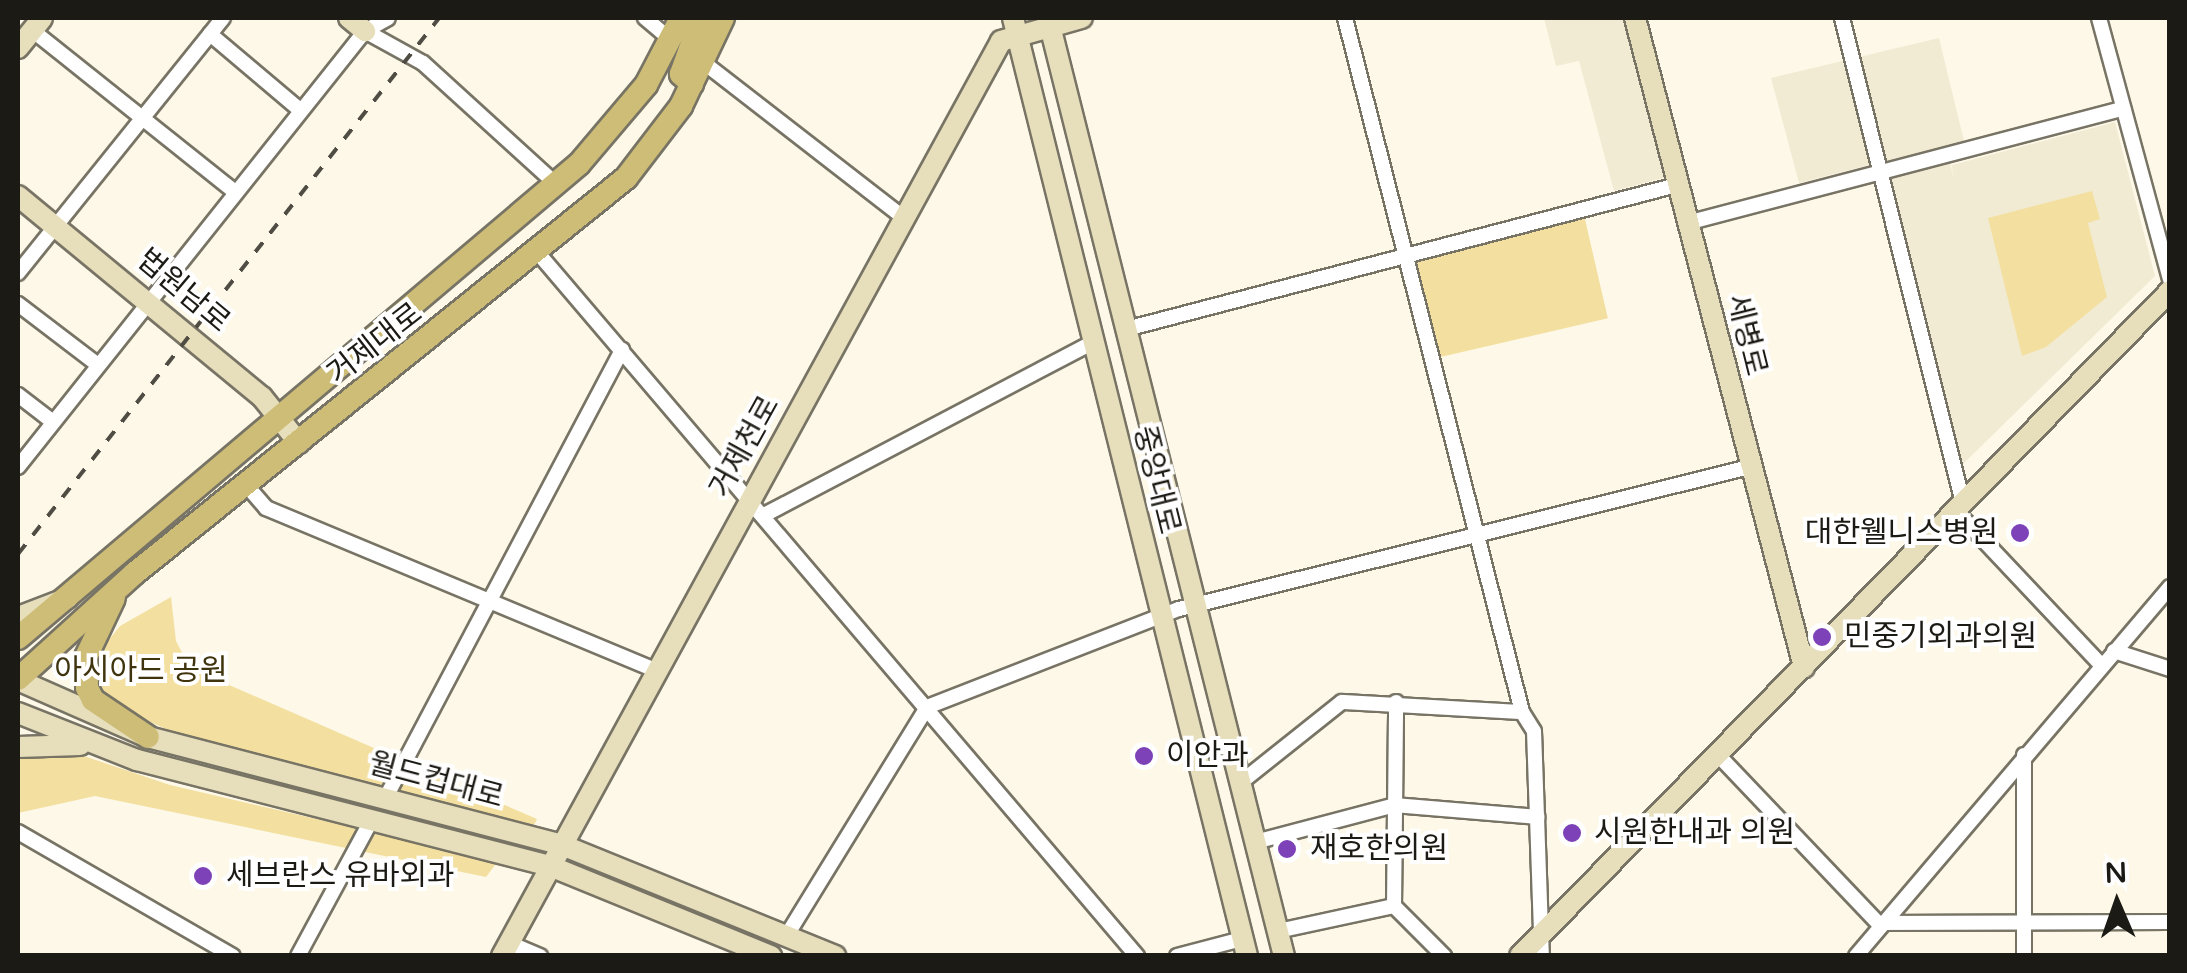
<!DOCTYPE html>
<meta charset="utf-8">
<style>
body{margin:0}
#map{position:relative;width:2187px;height:973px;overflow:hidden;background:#fdf8e8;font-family:"Varela Round","Noto Sans KR",sans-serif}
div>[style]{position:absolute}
.built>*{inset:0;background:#f2ebd3}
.green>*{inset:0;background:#f3e0a0;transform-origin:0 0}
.roads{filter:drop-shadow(2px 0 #787465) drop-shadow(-2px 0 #787465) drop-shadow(0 2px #787465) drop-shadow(0 -2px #787465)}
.street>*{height:14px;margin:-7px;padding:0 7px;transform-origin:7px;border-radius:7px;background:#fff}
.secondary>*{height:20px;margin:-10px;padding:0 10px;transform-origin:10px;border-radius:10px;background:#e7debb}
.primary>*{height:22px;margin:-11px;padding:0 11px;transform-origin:11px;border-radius:11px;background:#cebd77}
.rail>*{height:4px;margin-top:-2px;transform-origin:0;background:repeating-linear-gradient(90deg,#4f4c44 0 12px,transparent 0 24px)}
.dots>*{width:28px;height:28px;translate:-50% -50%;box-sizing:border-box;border:5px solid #fff;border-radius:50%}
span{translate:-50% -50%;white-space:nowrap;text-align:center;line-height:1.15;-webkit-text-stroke:8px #fff;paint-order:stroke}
.street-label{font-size:30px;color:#1c1a14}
.poi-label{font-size:30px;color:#1c1a14}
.right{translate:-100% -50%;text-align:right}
.left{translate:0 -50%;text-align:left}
.park-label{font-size:30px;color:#3f340e}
.frame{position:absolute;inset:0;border:20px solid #1c1a14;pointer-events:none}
.north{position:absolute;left:2067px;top:853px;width:100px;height:100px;-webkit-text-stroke:8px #fff;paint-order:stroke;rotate:358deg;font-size:28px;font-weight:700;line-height:40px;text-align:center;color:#1c1a14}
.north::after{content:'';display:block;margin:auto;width:35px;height:45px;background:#1c1a14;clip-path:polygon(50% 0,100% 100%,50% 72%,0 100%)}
</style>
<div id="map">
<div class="built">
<i style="clip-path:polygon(1544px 18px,1627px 18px,1667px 177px,1614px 191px,1579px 61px,1556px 66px)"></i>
<i style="clip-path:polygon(1939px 38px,1964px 141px,1947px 147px,1953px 177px,1952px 165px,2115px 122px,2155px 276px,1960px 467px,1880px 162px,1799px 183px,1771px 78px)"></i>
</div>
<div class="green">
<i style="clip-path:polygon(2092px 191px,2100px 219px,2088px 223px,2107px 297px,2046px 347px,2022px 356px,1988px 218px)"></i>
<i style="left:1584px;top:215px;width:106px;height:174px;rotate:77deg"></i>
<i style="clip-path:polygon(171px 597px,176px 641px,190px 668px,537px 819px,534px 825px,182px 736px,100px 700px,91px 662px,120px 626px)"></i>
<i style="clip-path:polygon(18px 752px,72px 752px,170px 785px,498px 861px,486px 877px,95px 796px,18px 813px)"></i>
</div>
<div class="roads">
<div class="street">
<i style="left:645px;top:18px;width:34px;rotate:40deg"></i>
<i style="left:1345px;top:18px;width:716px;rotate:75.69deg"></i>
<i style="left:1522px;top:712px;width:22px;rotate:58deg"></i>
<i style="left:1534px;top:731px;width:225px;rotate:88deg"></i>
<i style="left:1842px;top:18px;width:500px;rotate:76deg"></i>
<i style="left:2099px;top:18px;width:271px;rotate:74.8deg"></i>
<i style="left:32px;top:30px;width:260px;rotate:38.6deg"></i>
<i style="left:365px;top:31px;width:66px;rotate:28.9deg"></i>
<i style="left:423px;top:63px;width:180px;rotate:42.3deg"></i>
<i style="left:210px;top:34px;width:118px;rotate:40.2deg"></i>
<i style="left:703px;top:62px;width:254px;rotate:37.8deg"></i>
<i style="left:1687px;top:223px;width:451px;rotate:-14.7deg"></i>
<i style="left:538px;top:253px;width:924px;rotate:49.57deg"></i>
<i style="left:18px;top:273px;width:327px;rotate:-51.2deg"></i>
<i style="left:18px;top:304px;width:101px;rotate:37.3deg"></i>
<i style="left:1126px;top:329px;width:570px;rotate:-14.65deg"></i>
<i style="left:18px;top:395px;width:44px;rotate:37.6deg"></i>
<i style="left:18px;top:467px;width:557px;rotate:-51.48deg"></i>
<i style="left:365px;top:31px;width:26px;rotate:-29deg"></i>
<i style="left:247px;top:486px;width:29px;rotate:49deg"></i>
<i style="left:266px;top:508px;width:424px;rotate:22.6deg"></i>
<i style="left:1956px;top:511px;width:212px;rotate:46.7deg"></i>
<i style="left:764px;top:515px;width:370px;rotate:-27.7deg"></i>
<i style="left:2114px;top:651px;width:59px;rotate:17.8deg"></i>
<i style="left:2024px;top:755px;width:201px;rotate:90deg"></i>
<i style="left:1719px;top:756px;width:231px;rotate:46.4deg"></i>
<i style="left:1240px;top:783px;width:130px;rotate:-38.5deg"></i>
<i style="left:1342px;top:702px;width:180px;rotate:3.2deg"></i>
<i style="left:385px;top:799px;width:508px;rotate:-62.17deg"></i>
<i style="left:18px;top:832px;width:248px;rotate:30deg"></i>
<i style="left:1255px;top:842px;width:145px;rotate:-14.8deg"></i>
<i style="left:1395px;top:805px;width:143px;rotate:4.8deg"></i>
<i style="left:1394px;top:906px;width:204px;rotate:-89.4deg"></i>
<i style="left:1394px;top:906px;width:71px;rotate:45deg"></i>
<i style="left:1878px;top:923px;width:292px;rotate:-0.2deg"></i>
<i style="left:1278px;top:931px;width:119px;rotate:-12.2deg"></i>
<i style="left:787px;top:935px;width:268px;rotate:-58.4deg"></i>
<i style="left:927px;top:707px;width:270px;rotate:-21.3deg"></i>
<i style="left:1179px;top:609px;width:587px;rotate:-13.99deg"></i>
<i style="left:509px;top:943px;width:34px;rotate:23deg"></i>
<i style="left:298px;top:956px;width:153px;rotate:-61.6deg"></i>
<i style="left:1177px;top:956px;width:67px;rotate:-14.7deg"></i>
<i style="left:1856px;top:956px;width:485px;rotate:-49.6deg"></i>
</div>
<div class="secondary">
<i style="left:349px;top:18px;width:21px;rotate:39deg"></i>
<i style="left:1013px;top:18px;width:967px;rotate:75.99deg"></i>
<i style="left:1048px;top:18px;width:967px;rotate:75.88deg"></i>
<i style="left:1635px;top:18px;width:671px;rotate:75.4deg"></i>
<i style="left:18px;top:48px;width:38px;rotate:-51deg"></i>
<i style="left:18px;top:196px;width:316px;rotate:39.5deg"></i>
<i style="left:262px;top:397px;width:59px;rotate:51.2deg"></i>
<i style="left:18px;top:617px;width:53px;rotate:-20.8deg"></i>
<i style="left:18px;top:680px;width:142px;rotate:23.7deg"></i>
<i style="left:148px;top:737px;width:428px;rotate:14.6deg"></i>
<i style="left:562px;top:845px;width:295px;rotate:22.1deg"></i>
<i style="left:18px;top:713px;width:128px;rotate:21.6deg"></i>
<i style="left:137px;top:760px;width:426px;rotate:14.4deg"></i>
<i style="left:550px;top:866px;width:239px;rotate:22.2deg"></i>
<i style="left:18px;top:747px;width:62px;rotate:-1.8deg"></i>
<i style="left:502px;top:956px;width:1042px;rotate:-61.39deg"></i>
<i style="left:1001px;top:41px;width:84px;rotate:-15.9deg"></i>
<i style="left:1520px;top:956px;width:930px;rotate:-45.65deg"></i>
</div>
<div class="primary">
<i style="left:692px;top:84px;width:15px;rotate:-138deg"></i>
<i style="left:681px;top:74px;width:59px;rotate:-70.3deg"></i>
<i style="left:114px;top:598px;width:65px;rotate:115.4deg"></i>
<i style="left:86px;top:657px;width:31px;rotate:88deg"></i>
<i style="left:87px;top:688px;width:13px;rotate:63deg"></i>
<i style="left:93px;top:700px;width:66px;rotate:33.9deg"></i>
<i style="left:18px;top:638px;width:734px;rotate:-40.2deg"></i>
<i style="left:579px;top:164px;width:104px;rotate:-49.7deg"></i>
<i style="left:646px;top:85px;width:76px;rotate:-62.4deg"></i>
<i style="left:18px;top:679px;width:158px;rotate:-42.2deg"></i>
<i style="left:135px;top:573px;width:630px;rotate:-38.82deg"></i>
<i style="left:626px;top:178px;width:91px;rotate:-52.6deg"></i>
<i style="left:681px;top:106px;width:98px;rotate:-64.5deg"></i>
</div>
</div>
<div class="rail">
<i style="left:18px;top:554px;width:682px;rotate:-51.85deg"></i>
</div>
<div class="dots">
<i style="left:2020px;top:533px;background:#7d42b8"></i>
<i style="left:1822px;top:637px;background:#7d42b8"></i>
<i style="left:1144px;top:756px;background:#7d42b8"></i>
<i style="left:1572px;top:833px;background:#7d42b8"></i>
<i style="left:1287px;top:849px;background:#7d42b8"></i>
<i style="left:203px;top:876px;background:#7d42b8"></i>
</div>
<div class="street-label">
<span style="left:183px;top:291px;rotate:40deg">법원남로</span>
<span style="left:1746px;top:335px;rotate:76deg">세병로</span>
<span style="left:375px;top:344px;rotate:-38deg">거제대로</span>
<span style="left:745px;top:447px;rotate:-61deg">거제천로</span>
<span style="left:1156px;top:480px;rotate:76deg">중앙대로</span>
<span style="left:436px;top:781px;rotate:15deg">월드컵대로</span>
</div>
<div class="poi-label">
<span class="right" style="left:1998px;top:533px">대한웰니스병원</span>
<span class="left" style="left:1844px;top:637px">민중기외과의원</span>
<span class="left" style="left:1166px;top:756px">이안과</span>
<span class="left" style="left:1594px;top:833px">시원한내과 의원</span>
<span class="left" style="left:1310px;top:849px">재호한의원</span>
<span class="left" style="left:226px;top:876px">세브란스 유바외과</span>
</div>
<div class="park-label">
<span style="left:141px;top:671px">아시아드 공원</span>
</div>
<div class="frame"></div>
<div class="north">N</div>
</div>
